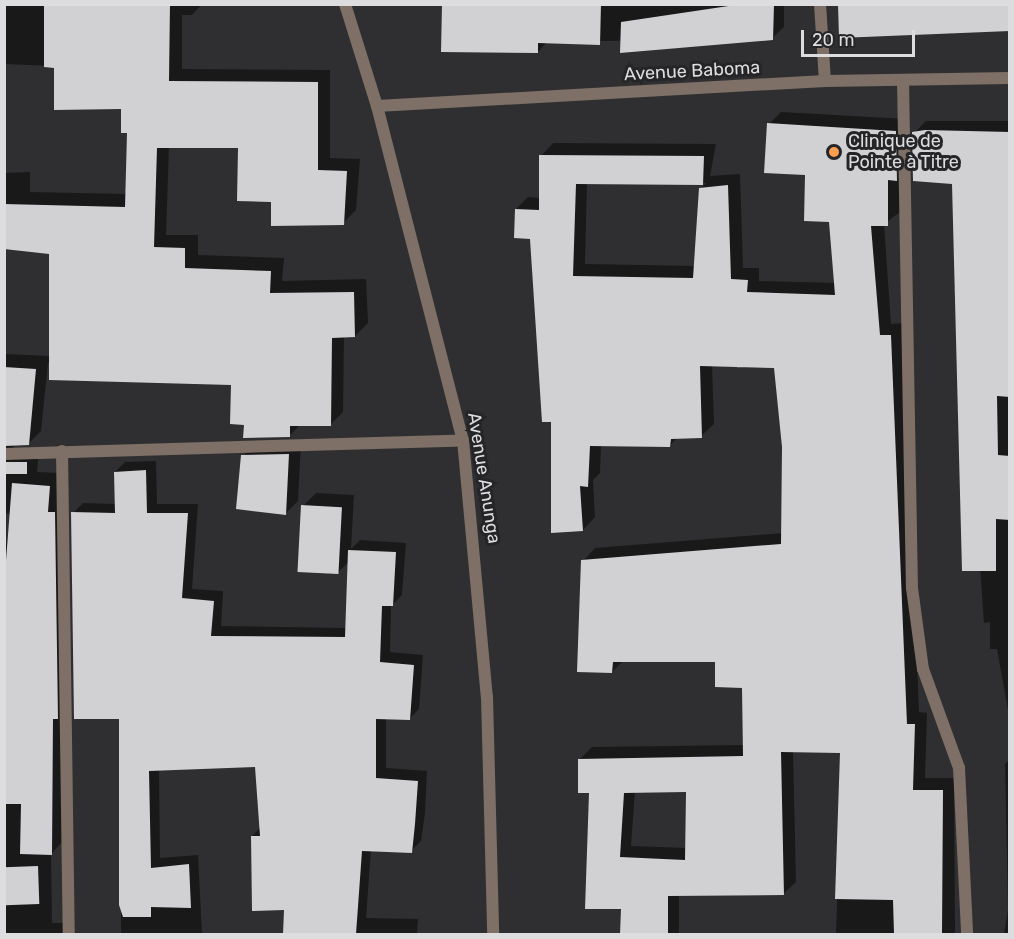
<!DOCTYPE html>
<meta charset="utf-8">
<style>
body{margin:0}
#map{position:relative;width:1014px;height:939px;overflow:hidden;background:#2f2f31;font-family:Rubik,sans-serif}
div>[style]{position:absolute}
.shadow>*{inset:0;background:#0007}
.building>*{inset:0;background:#d1d1d4;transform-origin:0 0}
.street>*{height:12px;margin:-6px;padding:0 6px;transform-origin:6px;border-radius:6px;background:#7e7066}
.dots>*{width:16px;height:16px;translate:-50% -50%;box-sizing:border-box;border:3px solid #252527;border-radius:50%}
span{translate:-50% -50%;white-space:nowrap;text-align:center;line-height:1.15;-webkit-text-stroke:6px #252527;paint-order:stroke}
.street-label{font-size:18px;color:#dddcde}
.poi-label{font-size:18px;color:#dddcde}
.left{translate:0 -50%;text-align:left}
.frame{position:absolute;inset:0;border:6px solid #dddcde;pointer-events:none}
.scale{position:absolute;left:801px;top:30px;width:114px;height:27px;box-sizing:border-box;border:3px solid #dddcde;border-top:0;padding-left:8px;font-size:18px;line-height:21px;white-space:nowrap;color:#dddcde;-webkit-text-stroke:4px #252527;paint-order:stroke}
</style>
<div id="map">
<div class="shadow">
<i style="clip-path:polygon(4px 4px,202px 4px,192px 15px,182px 15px,182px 69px,330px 70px,330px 158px,360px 159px,356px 210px,343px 223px,272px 200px,240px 147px,169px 146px,166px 235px,198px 235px,198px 255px,284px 258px,282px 281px,366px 279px,368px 323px,355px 336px,344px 336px,343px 412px,330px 425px,301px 424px,289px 436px,246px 423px,232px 383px,48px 363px,41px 431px,28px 444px,11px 444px,17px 450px,39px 449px,37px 472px,62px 473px,64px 840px,51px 854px,52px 923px,70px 923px,70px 934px,6px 934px,4px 559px,11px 514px,4px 513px,4px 354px,50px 356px,50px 253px,4px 248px,4px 173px,30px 172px,30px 192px,127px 194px,129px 131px,123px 108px,55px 66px,4px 64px)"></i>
<i style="clip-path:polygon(450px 4px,784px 4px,784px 27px,772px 38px,547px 42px,538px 52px)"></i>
<i style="clip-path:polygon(evenodd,781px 112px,907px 119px,900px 212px,884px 224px,891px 324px,903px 323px,919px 712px,927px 713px,925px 778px,954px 778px,955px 934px,836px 934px,842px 752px,793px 751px,796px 882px,783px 894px,679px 895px,679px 934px,622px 934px,622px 908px,580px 759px,592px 747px,744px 745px,743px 686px,717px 661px,623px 661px,612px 672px,583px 561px,595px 548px,783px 533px,784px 447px,775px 366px,712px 364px,714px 424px,701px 436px,678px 437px,670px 445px,601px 445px,600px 473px,593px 480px,595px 517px,583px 530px,552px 421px,531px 238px,516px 209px,528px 197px,541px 198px,541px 156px,553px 143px,716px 144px,710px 176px,740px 174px,743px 268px,759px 268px,759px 281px,836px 283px,831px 220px,807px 174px,769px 124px,781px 112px,587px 183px,706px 183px,701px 188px,695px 266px,585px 264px,587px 183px,781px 112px,635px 791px,688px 791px,687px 848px,631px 846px,635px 791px)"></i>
<i style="clip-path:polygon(926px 121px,1010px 121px,1010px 721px,997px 649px,990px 649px,990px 622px,984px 623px,953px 182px,914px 133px)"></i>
<i style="clip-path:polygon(301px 441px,298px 501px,285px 514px,243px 456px,256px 443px)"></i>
<i style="clip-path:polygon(156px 461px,157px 504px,198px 504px,192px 589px,223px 591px,221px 626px,347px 628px,350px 561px,338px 572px,303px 506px,316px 493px,354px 495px,351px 549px,360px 540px,406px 543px,402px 595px,391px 606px,390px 652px,423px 655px,419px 709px,409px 719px,386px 718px,386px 768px,427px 771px,425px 813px,421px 841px,411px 851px,371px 850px,366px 918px,418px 919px,417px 934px,285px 934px,285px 909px,252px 836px,261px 827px,257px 766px,159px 769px,160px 858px,198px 855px,202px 934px,121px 934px,121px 717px,73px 513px,83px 503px,116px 504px,115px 472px,125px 462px)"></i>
<i style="clip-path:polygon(1010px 759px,1010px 934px,1004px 934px,1008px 909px,1005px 764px)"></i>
</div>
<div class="building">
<i style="clip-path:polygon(44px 4px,170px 4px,169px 81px,318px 82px,318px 170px,347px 171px,344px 225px,271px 226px,271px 202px,237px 201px,238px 148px,157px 148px,154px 247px,185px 248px,185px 268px,271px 271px,270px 293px,354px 292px,355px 337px,332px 338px,331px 426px,290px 426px,290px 437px,243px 438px,244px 425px,230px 424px,231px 385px,49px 380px,49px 254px,4px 249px,4px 204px,125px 207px,127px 133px,121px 133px,121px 109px,54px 110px,54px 68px,44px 67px)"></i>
<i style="clip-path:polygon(442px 4px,601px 4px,600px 45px,538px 43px,538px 53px,441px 52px)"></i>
<i style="clip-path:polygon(742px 4px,774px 4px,773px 40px,620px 53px,621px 22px)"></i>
<i style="clip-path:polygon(838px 4px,1010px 4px,1010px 31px,839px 38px)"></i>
<i style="clip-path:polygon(evenodd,767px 123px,896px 131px,897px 181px,888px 180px,888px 226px,871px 226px,880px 335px,891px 335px,907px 724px,915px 724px,913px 790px,943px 790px,942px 934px,894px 934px,893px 900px,835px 899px,840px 753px,781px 752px,784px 895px,668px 896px,668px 934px,620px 934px,621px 909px,585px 909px,589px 793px,578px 793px,578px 759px,743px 756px,742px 688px,715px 687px,715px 662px,613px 662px,612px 673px,577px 672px,581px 560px,781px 544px,782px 447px,774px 368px,700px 366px,702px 438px,671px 439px,670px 447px,590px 446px,588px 487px,580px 486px,583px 531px,551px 533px,551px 422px,542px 422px,530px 239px,514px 238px,515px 209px,539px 210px,539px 155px,704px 156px,703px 185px,576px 184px,573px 276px,693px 278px,699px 188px,728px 185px,731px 279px,748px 280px,747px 292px,835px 295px,829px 222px,804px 221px,805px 175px,764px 173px,767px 123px,686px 792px,685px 860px,620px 857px,624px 793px,686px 792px)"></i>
<i style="clip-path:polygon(925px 130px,1010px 132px,1010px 397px,997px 396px,998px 455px,1010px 456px,1010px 520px,996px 519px,996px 571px,962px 571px,952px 184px,913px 181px,912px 132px)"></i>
<i style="clip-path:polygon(4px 367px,36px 369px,29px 445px,4px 446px)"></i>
<i style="clip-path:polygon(289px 454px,286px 515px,236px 509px,241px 455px)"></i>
<i style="left:4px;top:462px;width:23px;height:12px"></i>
<i style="clip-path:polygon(146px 470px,147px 513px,188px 513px,182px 598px,214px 601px,211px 636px,345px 637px,348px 550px,396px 552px,393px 606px,382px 606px,380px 662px,414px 665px,410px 720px,376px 719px,376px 778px,418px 781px,415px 824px,412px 853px,362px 851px,356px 934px,283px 934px,284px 910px,252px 911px,251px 836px,260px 836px,255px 767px,149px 771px,151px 868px,189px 864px,191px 908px,151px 907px,151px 917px,123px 917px,119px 905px,119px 719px,74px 719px,71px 512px,115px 513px,114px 472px)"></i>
<i style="clip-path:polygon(12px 483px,50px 486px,48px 512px,55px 512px,58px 719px,53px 719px,52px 855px,20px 854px,21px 804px,4px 804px,4px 586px)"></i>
<i style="left:301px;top:505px;width:41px;height:67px;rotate:3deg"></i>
<i style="left:38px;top:866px;width:38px;height:34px;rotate:88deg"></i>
</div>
<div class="street">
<i style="left:345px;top:4px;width:107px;rotate:72.6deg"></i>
<i style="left:377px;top:106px;width:345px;rotate:75.6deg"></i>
<i style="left:463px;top:440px;width:258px;rotate:84.7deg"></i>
<i style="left:487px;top:697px;width:237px;rotate:88.5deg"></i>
<i style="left:820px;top:4px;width:77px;rotate:86.3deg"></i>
<i style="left:903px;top:80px;width:508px;rotate:88.99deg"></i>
<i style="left:912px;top:588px;width:82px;rotate:82.3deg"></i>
<i style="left:923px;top:669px;width:105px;rotate:70deg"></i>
<i style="left:959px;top:768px;width:166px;rotate:87.2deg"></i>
<i style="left:377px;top:106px;width:449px;rotate:-3.2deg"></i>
<i style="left:825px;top:81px;width:185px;rotate:-0.9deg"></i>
<i style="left:62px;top:451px;width:483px;rotate:89.2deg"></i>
<i style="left:4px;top:454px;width:459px;rotate:-1.7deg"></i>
</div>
<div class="dots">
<i style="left:834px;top:152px;background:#fb9e51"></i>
</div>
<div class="street-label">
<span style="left:692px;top:71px;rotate:-3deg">Avenue Baboma</span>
<span style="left:484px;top:478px;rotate:81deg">Avenue Anunga</span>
</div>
<div class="poi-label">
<span class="left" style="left:848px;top:152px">Clinique de<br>Pointe à Titre</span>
</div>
<div class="frame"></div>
<div class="scale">20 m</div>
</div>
